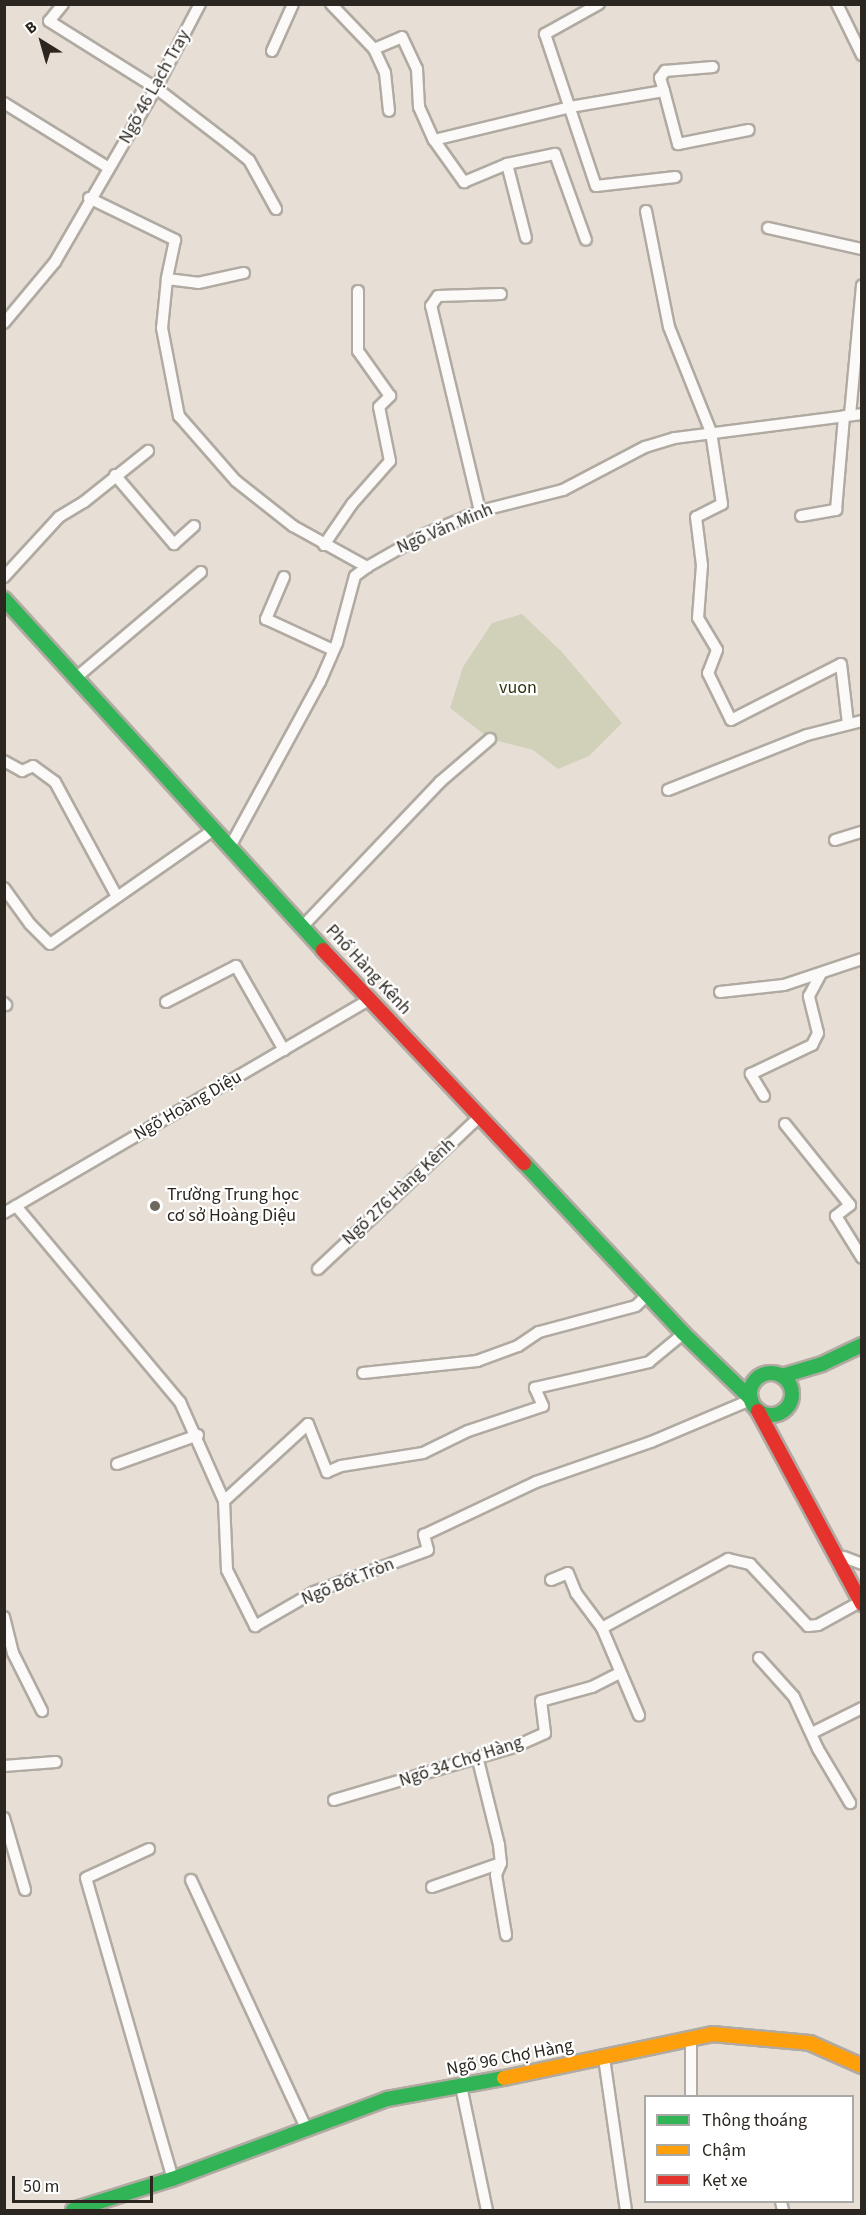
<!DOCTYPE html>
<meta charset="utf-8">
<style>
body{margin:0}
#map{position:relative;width:866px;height:2215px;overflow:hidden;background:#e7dfd5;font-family:"Source Sans 3",sans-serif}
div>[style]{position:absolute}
.green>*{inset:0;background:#d1d1ba}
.roads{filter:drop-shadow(2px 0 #b0aaa2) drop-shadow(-2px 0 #b0aaa2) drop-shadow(0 2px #b0aaa2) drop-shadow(0 -2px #b0aaa2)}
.lane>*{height:10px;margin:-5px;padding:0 5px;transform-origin:5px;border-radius:5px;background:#fbfaf9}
.fast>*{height:14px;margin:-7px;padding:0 7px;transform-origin:7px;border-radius:7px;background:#30b455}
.fast>.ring{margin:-7px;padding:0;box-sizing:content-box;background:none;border:14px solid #30b455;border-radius:50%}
.slow>*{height:14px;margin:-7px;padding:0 7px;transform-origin:7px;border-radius:7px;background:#ff9f0a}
.jam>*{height:14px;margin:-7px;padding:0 7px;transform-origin:7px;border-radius:7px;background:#e5322d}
.dots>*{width:16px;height:16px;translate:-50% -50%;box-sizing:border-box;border:3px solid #fff;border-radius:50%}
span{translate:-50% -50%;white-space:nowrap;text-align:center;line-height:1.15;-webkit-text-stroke:4.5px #fff;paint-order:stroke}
.street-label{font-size:18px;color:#2b261f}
.park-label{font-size:18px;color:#2e340f}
.poi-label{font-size:18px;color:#2b261f}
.left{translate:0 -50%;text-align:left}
.frame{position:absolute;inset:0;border:6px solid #2b261f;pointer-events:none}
.legend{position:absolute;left:644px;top:2095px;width:210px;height:108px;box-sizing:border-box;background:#fff;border:2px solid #aaa8a5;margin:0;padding:8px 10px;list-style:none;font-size:18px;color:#2b261f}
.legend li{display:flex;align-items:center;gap:12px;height:30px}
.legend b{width:30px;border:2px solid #aaa8a5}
.north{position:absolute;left:12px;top:12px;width:60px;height:60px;-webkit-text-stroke:4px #fff;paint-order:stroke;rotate:323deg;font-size:16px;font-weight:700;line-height:24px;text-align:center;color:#2b261f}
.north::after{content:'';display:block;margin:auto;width:21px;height:27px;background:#2b261f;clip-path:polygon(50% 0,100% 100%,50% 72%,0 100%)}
.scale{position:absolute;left:12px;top:2176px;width:141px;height:27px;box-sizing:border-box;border:3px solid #2b261f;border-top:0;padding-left:8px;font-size:18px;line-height:21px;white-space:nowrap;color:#2b261f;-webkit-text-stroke:4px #fff;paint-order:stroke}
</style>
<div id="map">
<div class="green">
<i style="clip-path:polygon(522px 614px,562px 652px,622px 723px,589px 756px,558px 769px,533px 750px,490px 739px,450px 708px,463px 667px,492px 623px)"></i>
</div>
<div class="roads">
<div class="lane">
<i style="left:63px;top:4px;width:22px;rotate:129deg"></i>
<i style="left:49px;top:21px;width:126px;rotate:32.1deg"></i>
<i style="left:156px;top:88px;width:92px;rotate:37.5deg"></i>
<i style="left:229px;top:144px;width:26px;rotate:39deg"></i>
<i style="left:249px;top:160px;width:56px;rotate:61.1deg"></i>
<i style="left:331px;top:4px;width:62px;rotate:46.3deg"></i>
<i style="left:374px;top:49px;width:26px;rotate:65deg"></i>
<i style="left:385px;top:73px;width:38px;rotate:84deg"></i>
<i style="left:599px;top:4px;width:62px;rotate:150.9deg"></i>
<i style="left:545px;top:34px;width:160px;rotate:71.5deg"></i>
<i style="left:596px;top:186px;width:80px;rotate:-6.5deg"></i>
<i style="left:837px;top:4px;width:57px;rotate:63.9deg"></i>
<i style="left:374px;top:49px;width:30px;rotate:-23deg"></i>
<i style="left:402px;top:37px;width:35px;rotate:65deg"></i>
<i style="left:417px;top:69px;width:38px;rotate:87deg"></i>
<i style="left:419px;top:107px;width:36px;rotate:66deg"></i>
<i style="left:434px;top:140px;width:52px;rotate:54.5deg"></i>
<i style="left:464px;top:182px;width:47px;rotate:-22.7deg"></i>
<i style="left:507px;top:164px;width:76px;rotate:75.6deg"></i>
<i style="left:272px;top:51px;width:51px;rotate:-65.9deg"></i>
<i style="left:664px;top:91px;width:14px;rotate:-107deg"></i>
<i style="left:660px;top:78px;width:9px;rotate:-54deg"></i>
<i style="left:665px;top:71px;width:48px;rotate:-4.8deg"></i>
<i style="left:4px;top:103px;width:123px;rotate:31.8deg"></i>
<i style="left:434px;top:140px;width:140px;rotate:-13.6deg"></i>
<i style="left:570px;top:107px;width:95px;rotate:-9.7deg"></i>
<i style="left:664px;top:91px;width:55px;rotate:75.2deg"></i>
<i style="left:678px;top:144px;width:72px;rotate:-11.2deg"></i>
<i style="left:507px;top:164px;width:49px;rotate:-11.8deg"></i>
<i style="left:555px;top:154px;width:91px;rotate:70.2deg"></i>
<i style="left:89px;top:198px;width:96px;rotate:26deg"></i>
<i style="left:175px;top:240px;width:40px;rotate:102deg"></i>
<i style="left:167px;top:279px;width:31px;rotate:7deg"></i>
<i style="left:198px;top:283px;width:47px;rotate:-12.3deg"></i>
<i style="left:646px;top:211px;width:118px;rotate:78.8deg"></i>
<i style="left:669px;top:327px;width:113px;rotate:68.2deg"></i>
<i style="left:711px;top:432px;width:73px;rotate:81.3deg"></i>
<i style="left:722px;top:504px;width:29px;rotate:153deg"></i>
<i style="left:696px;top:517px;width:48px;rotate:82.9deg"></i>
<i style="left:702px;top:565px;width:53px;rotate:94.3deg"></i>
<i style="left:698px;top:618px;width:37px;rotate:59deg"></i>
<i style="left:717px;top:650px;width:25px;rotate:111deg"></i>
<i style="left:708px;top:673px;width:52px;rotate:63.9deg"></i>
<i style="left:731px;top:720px;width:123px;rotate:-27deg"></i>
<i style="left:841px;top:664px;width:60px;rotate:83.3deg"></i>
<i style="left:768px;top:228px;width:96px;rotate:12.6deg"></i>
<i style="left:167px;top:279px;width:49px;rotate:95.8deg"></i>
<i style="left:162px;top:328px;width:90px;rotate:79.1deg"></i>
<i style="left:179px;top:416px;width:86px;rotate:48.8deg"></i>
<i style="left:236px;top:481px;width:73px;rotate:38.3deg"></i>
<i style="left:293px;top:526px;width:85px;rotate:29deg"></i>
<i style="left:4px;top:323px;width:80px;rotate:-50.1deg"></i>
<i style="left:55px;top:262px;width:201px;rotate:-59.9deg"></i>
<i style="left:156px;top:88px;width:95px;rotate:-62.4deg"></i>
<i style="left:850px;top:415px;width:130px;rotate:-84.7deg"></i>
<i style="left:115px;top:475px;width:91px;rotate:49.5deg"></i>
<i style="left:174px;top:544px;width:27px;rotate:-42deg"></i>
<i style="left:480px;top:511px;width:211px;rotate:-103.4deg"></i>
<i style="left:431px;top:306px;width:12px;rotate:-55deg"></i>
<i style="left:438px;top:296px;width:63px;rotate:-1.8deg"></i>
<i style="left:801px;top:516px;width:36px;rotate:-10deg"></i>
<i style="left:836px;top:510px;width:94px;rotate:-85.1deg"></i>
<i style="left:324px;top:545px;width:50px;rotate:-55.7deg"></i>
<i style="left:352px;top:504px;width:57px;rotate:-48.5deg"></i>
<i style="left:390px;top:461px;width:55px;rotate:-101.5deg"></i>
<i style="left:379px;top:407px;width:16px;rotate:-45deg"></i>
<i style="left:390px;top:396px;width:55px;rotate:-125.4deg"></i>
<i style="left:358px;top:351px;width:60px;rotate:-90deg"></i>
<i style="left:4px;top:577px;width:81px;rotate:-47.5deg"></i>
<i style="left:59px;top:517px;width:29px;rotate:-31deg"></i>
<i style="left:84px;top:502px;width:82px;rotate:-38.6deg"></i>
<i style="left:284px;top:577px;width:46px;rotate:113.2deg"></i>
<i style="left:266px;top:619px;width:74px;rotate:24.8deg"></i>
<i style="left:78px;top:676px;width:161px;rotate:-40.2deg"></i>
<i style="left:4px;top:761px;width:21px;rotate:29deg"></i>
<i style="left:22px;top:771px;width:12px;rotate:-24deg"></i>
<i style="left:33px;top:766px;width:27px;rotate:36deg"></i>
<i style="left:55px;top:782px;width:128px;rotate:61.6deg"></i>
<i style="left:668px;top:790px;width:149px;rotate:-21.6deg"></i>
<i style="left:807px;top:735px;width:57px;rotate:-14.3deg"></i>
<i style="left:835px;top:840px;width:28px;rotate:-17deg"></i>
<i style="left:231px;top:845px;width:186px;rotate:-61.4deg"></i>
<i style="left:320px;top:682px;width:43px;rotate:-66.4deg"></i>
<i style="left:337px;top:643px;width:69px;rotate:-75deg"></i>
<i style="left:355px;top:576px;width:15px;rotate:-37deg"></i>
<i style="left:367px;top:567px;width:67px;rotate:-29.6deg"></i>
<i style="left:425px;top:534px;width:60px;rotate:-22.7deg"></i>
<i style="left:480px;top:511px;width:86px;rotate:-14.2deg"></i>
<i style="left:563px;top:490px;width:93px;rotate:-27.7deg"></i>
<i style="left:645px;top:447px;width:31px;rotate:-17deg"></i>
<i style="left:675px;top:438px;width:189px;rotate:-7.3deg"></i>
<i style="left:4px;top:888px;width:44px;rotate:54.2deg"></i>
<i style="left:30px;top:924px;width:28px;rotate:45deg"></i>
<i style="left:50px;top:944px;width:198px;rotate:-34.9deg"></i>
<i style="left:303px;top:926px;width:199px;rotate:-46.4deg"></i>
<i style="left:440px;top:782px;width:66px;rotate:-40.7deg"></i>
<i style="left:720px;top:992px;width:64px;rotate:-6.2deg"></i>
<i style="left:784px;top:985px;width:82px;rotate:-18.4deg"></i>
<i style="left:166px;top:1002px;width:79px;rotate:-27.2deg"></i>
<i style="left:236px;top:966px;width:97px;rotate:60.3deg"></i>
<i style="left:4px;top:1003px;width:3px;rotate:45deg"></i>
<i style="left:764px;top:1096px;width:26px;rotate:-121deg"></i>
<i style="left:751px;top:1074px;width:68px;rotate:-25.4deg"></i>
<i style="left:812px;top:1045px;width:13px;rotate:-63deg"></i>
<i style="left:818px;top:1033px;width:38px;rotate:-104deg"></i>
<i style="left:809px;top:996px;width:26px;rotate:-62deg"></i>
<i style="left:785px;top:1124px;width:104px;rotate:51.3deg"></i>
<i style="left:850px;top:1205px;width:18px;rotate:142deg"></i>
<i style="left:836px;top:1216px;width:49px;rotate:58.2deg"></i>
<i style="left:16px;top:1206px;width:256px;rotate:50.1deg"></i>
<i style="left:180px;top:1402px;width:108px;rotate:66deg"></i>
<i style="left:224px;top:1501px;width:69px;rotate:87.5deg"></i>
<i style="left:227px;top:1570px;width:63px;rotate:63.4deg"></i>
<i style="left:255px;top:1626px;width:68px;rotate:-30deg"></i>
<i style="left:314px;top:1592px;width:121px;rotate:-20.2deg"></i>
<i style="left:428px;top:1550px;width:16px;rotate:-105deg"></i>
<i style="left:424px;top:1535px;width:124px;rotate:-25.3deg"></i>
<i style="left:536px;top:1482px;width:122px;rotate:-19.2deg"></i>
<i style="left:651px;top:1442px;width:105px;rotate:-22.9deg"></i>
<i style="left:4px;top:1213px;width:422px;rotate:-30.3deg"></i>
<i style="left:318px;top:1269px;width:220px;rotate:-43.3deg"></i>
<i style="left:363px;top:1373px;width:115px;rotate:-6deg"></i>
<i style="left:477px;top:1361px;width:44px;rotate:-20.1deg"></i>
<i style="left:518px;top:1346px;width:25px;rotate:-34deg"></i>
<i style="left:539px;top:1332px;width:100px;rotate:-15deg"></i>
<i style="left:636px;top:1306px;width:14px;rotate:-45deg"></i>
<i style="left:117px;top:1464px;width:86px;rotate:-19.7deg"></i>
<i style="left:224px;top:1501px;width:114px;rotate:-42.5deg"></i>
<i style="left:308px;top:1424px;width:52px;rotate:68.4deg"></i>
<i style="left:327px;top:1472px;width:15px;rotate:-23deg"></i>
<i style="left:341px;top:1466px;width:83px;rotate:-9deg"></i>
<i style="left:423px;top:1453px;width:50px;rotate:-26.1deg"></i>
<i style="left:468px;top:1431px;width:79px;rotate:-18.4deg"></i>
<i style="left:543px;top:1406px;width:20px;rotate:-114deg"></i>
<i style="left:535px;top:1388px;width:117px;rotate:-12.8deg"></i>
<i style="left:649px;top:1362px;width:44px;rotate:-39.5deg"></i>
<i style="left:844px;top:1557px;width:19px;rotate:21deg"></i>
<i style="left:551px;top:1580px;width:18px;rotate:-22deg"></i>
<i style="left:568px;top:1573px;width:22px;rotate:68deg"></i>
<i style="left:576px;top:1593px;width:44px;rotate:53.4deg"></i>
<i style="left:602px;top:1628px;width:95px;rotate:67deg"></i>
<i style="left:4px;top:1617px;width:37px;rotate:76deg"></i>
<i style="left:13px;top:1653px;width:65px;rotate:63.4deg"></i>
<i style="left:602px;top:1628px;width:144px;rotate:-28.7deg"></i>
<i style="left:728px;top:1559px;width:23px;rotate:13deg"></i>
<i style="left:750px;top:1564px;width:85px;rotate:46.9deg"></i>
<i style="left:808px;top:1626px;width:10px;rotate:-6deg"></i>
<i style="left:818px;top:1625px;width:46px;rotate:-28.8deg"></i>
<i style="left:759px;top:1658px;width:52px;rotate:48.1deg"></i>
<i style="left:794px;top:1697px;width:57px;rotate:65.2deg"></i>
<i style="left:818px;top:1749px;width:63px;rotate:59.3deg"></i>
<i style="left:812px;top:1733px;width:56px;rotate:-26.6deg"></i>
<i style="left:478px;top:1760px;width:88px;rotate:76.1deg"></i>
<i style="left:499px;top:1845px;width:18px;rotate:84deg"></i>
<i style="left:501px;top:1863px;width:13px;rotate:113deg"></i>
<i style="left:496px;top:1875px;width:61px;rotate:80.5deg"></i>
<i style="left:4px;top:1766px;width:52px;rotate:-4.4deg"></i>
<i style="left:334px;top:1800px;width:188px;rotate:-16.4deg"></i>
<i style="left:514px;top:1747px;width:34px;rotate:-24deg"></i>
<i style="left:545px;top:1733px;width:32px;rotate:-97deg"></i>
<i style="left:541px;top:1701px;width:53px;rotate:-15.4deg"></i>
<i style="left:592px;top:1687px;width:31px;rotate:-27deg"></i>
<i style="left:4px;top:1818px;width:75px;rotate:73.7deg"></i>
<i style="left:149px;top:1849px;width:69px;rotate:155.3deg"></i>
<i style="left:86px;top:1878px;width:310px;rotate:73.9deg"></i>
<i style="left:191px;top:1880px;width:271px;rotate:65.1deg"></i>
<i style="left:432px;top:1887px;width:73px;rotate:-19.2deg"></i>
<i style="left:604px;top:2058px;width:154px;rotate:81.8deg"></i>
<i style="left:461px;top:2086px;width:127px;rotate:78.2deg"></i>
<i style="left:691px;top:2096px;width:55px;rotate:-90deg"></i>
<i style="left:781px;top:2202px;width:8px;rotate:76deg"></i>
</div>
<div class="fast">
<i style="left:4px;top:599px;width:474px;rotate:47.7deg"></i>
<i style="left:524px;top:1163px;width:233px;rotate:46.9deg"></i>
<i style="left:683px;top:1333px;width:95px;rotate:44.1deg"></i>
<i class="ring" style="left:750px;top:1373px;width:28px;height:28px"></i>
<i style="left:782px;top:1376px;width:42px;rotate:-16.7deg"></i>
<i style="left:822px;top:1364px;width:44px;rotate:-25.4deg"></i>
<i style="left:73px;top:2210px;width:104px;rotate:-17.4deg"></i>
<i style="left:172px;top:2179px;width:229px;rotate:-20.4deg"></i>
<i style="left:387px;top:2099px;width:119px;rotate:-10.2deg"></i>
</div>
<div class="slow">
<i style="left:504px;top:2078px;width:213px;rotate:-11.9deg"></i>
<i style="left:712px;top:2034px;width:98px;rotate:5.2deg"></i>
<i style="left:810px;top:2043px;width:57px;rotate:23.9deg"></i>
</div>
<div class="jam">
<i style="left:323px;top:950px;width:293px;rotate:46.7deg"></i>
<i style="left:758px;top:1411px;width:219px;rotate:61.7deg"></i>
</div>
</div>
<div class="dots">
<i style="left:155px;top:1206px;background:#6d675f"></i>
</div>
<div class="street-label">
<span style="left:155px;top:87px;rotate:-61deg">Ngõ 46 Lạch Tray</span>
<span style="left:445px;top:529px;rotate:-23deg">Ngõ Văn Minh</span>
<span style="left:368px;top:970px;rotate:47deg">Phố Hàng Kênh</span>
<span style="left:188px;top:1106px;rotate:-30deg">Ngõ Hoàng Diệu</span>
<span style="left:399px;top:1192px;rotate:-43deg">Ngõ 276 Hàng Kênh</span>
<span style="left:348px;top:1582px;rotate:-22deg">Ngõ Bốt Tròn</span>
<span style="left:461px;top:1762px;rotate:-18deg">Ngõ 34 Chợ Hàng</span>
<span style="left:510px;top:2058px;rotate:-11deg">Ngõ 96 Chợ Hàng</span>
</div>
<div class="park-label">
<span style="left:518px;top:688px">vuon</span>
</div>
<div class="poi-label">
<span class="left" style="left:167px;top:1206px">Trường Trung học<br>cơ sở Hoàng Diệu</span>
</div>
<div class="frame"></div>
<ul class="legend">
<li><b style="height:8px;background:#30b455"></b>Thông thoáng</li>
<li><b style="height:8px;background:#ff9f0a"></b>Chậm</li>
<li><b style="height:8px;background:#e5322d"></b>Kẹt xe</li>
</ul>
<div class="north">B</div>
<div class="scale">50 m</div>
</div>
